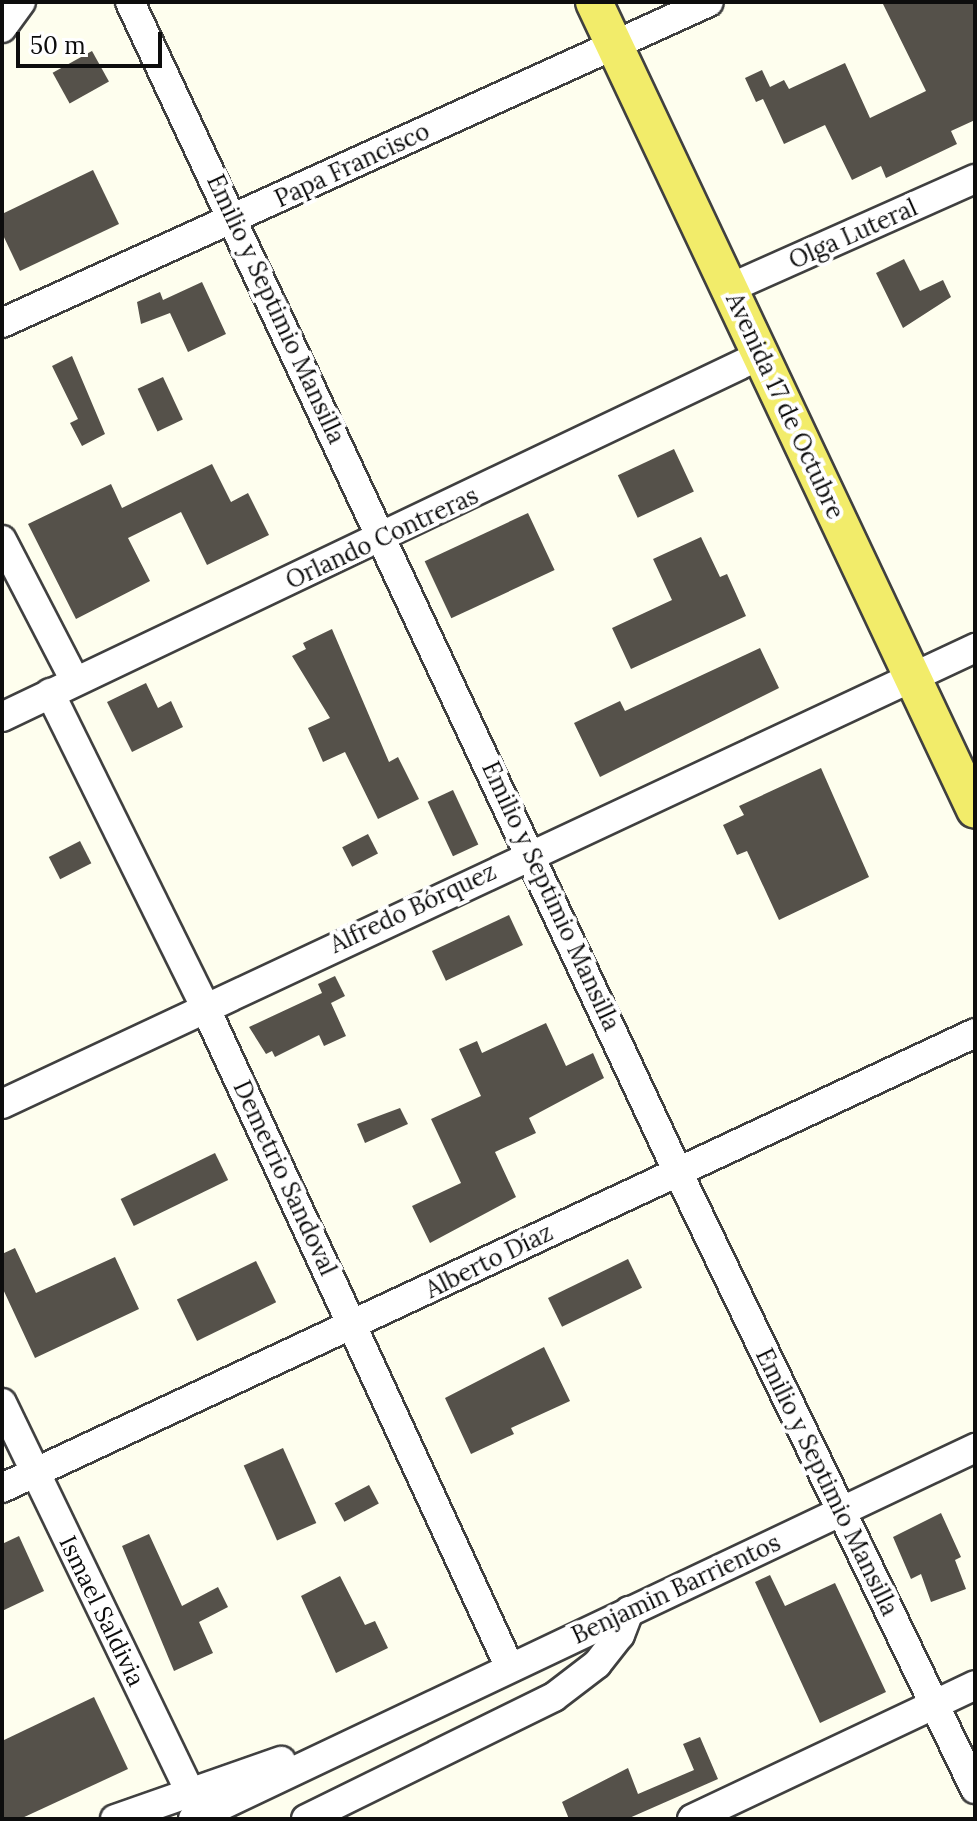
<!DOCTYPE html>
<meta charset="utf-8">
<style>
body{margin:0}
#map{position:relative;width:977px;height:1821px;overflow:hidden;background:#fefeee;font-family:Lora,serif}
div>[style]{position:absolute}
.building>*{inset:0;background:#55514a;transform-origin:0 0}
.roads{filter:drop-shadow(2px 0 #404040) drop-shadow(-2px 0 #404040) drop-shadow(0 2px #404040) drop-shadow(0 -2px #404040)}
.minor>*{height:28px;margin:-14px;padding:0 14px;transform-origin:14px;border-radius:14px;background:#fff}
.major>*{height:36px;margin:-18px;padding:0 18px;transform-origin:18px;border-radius:18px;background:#f2ec6a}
span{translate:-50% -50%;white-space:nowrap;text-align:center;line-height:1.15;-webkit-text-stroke:8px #fff;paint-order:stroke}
.street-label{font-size:24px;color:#0d0d0d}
.frame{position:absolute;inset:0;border:4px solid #0d0d0d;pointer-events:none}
.scale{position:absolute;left:16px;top:32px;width:146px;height:36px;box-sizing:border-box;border:4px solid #0d0d0d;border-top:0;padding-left:10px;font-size:24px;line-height:28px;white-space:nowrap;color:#0d0d0d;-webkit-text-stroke:6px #fff;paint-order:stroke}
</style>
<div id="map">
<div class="building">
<i style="clip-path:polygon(882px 2px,975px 2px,975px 120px,951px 131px,957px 144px,886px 178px,881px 166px,852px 180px,825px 125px,784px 144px,763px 99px,756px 102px,745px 78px,762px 70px,770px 87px,784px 80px,789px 89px,845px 63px,870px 118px,926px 91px)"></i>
<i style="left:92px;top:51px;width:35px;height:45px;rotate:61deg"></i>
<i style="clip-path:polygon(93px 170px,119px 224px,20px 271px,2px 233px,2px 214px)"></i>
<i style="clip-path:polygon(904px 259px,920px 291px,943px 280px,951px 297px,903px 328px,876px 273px)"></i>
<i style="clip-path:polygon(202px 282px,226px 334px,188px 352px,170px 313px,141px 324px,137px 302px,160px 292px,163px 300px)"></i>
<i style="clip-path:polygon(72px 356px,105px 434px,82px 446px,70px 423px,78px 419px,52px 366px)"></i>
<i style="left:163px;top:377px;width:47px;height:28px;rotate:65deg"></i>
<i style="left:674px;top:449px;width:47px;height:62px;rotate:65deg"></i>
<i style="clip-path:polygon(212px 464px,231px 502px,248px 493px,269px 535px,207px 565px,181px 512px,128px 538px,150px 581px,76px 619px,28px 524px,111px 484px,122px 508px)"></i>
<i style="left:528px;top:513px;width:63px;height:114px;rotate:65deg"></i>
<i style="clip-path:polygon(701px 537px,720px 577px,727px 574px,746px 616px,631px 669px,612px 628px,672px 600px,653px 559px)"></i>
<i style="clip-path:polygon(332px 629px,389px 762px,398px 757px,419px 799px,378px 819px,345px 752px,323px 762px,308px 728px,330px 718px,292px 656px,306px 649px,303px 643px)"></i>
<i style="clip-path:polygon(760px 648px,779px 688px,600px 777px,574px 723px,620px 701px,625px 711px)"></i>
<i style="clip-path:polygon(146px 683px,158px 708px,171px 701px,183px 727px,132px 752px,107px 702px)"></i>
<i style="clip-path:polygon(821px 768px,869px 877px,779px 920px,747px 851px,737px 855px,723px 825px,744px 815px,739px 806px)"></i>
<i style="left:453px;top:790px;width:60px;height:28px;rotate:65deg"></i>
<i style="left:368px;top:834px;width:22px;height:29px;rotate:63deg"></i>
<i style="left:80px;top:841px;width:25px;height:35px;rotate:63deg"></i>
<i style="left:509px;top:915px;width:33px;height:85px;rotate:65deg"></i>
<i style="clip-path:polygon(335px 976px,345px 996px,331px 1003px,346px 1036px,324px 1046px,319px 1035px,275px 1057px,272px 1051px,266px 1054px,249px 1027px,322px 993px,318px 984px)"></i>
<i style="clip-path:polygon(546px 1023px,566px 1066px,593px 1053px,604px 1078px,529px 1118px,536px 1133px,495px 1152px,516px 1197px,430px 1243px,412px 1206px,461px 1183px,431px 1119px,481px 1096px,459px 1049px,477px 1041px,482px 1053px)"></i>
<i style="clip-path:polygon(400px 1108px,408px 1124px,365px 1143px,357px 1124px)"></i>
<i style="left:215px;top:1153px;width:30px;height:105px;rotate:64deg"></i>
<i style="clip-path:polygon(15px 1248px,36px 1293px,115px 1257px,139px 1309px,35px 1358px,2px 1287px,2px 1254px)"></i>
<i style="left:628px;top:1259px;width:32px;height:89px;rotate:64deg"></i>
<i style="left:256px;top:1261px;width:46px;height:88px;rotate:64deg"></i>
<i style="clip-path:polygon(544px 1347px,570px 1401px,511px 1428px,514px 1434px,471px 1454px,445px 1398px)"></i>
<i style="left:283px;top:1448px;width:82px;height:43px;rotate:66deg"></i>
<i style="left:369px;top:1485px;width:21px;height:39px;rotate:62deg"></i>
<i style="clip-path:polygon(941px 1513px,961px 1557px,955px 1560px,966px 1589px,931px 1602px,921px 1574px,911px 1579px,893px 1537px)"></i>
<i style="clip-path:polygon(149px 1534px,182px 1606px,218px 1587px,228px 1607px,199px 1622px,213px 1653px,174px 1671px,122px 1546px)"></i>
<i style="clip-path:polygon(19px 1536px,44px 1591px,2px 1611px,2px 1544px)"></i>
<i style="clip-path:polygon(770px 1575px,785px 1606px,835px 1583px,886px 1692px,820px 1723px,755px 1582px)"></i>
<i style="clip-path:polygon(340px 1576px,365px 1625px,375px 1621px,388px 1648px,336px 1673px,301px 1596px)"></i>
<i style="clip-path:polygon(94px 1697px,128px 1769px,20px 1819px,2px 1819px,2px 1741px)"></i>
<i style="clip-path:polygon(700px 1737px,718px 1779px,627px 1819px,569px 1819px,562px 1802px,628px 1768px,638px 1794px,694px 1770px,683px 1744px)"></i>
</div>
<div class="roads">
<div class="minor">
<i style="left:130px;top:2px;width:1290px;rotate:64.91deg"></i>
<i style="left:677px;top:1170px;width:687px;rotate:64.29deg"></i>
<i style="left:2px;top:28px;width:32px;rotate:-54deg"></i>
<i style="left:730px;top:288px;width:268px;rotate:-24deg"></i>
<i style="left:2px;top:323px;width:776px;rotate:-24.42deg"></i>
<i style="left:2px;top:540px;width:159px;rotate:62.6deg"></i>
<i style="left:50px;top:693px;width:350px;rotate:63.7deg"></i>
<i style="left:205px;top:1007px;width:728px;rotate:65.23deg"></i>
<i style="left:2px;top:717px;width:841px;rotate:-25.5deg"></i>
<i style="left:2px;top:1104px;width:1075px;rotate:-25.11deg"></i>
<i style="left:2px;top:1403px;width:462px;rotate:64.2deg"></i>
<i style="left:2px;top:1488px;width:1074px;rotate:-25.06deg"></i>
<i style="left:115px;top:1819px;width:176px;rotate:-19.3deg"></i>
<i style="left:193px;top:1819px;width:866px;rotate:-25.38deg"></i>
<i style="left:306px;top:1819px;width:276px;rotate:-26.2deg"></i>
<i style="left:554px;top:1697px;width:54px;rotate:-37.5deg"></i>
<i style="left:597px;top:1664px;width:37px;rotate:-52deg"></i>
<i style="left:620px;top:1635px;width:26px;rotate:-69deg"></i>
<i style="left:692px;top:1819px;width:313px;rotate:-25.3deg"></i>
</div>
<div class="major">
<i style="left:594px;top:2px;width:893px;rotate:64.75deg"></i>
</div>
</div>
<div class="street-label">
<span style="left:352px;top:165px;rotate:-25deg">Papa Francisco</span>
<span style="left:853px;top:234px;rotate:-24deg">Olga Luteral</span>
<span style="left:276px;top:309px;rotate:65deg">Emilio y Septimio Mansilla</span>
<span style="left:785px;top:406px;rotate:65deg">Avenida 17 de Octubre</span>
<span style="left:382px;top:538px;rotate:-25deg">Orlando Contreras</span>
<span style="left:551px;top:896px;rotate:65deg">Emilio y Septimio Mansilla</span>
<span style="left:413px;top:908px;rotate:-25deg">Alfredo Bórquez</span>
<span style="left:285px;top:1178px;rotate:65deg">Demetrio Sandoval</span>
<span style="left:489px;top:1261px;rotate:-26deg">Alberto Díaz</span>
<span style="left:827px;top:1482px;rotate:64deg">Emilio y Septimio Mansilla</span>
<span style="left:676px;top:1589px;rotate:-25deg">Benjamin Barrientos</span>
<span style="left:102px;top:1611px;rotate:64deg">Ismael Saldivia</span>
</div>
<div class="frame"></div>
<div class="scale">50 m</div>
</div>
